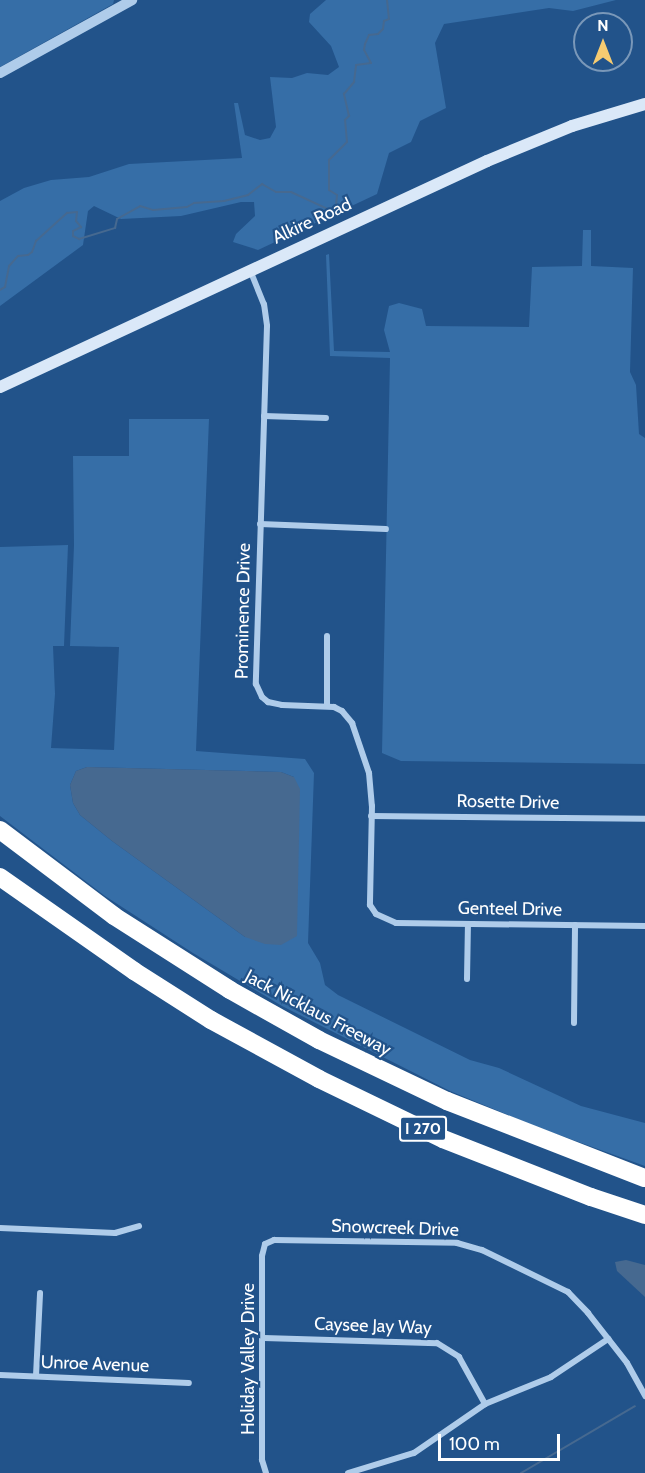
<!DOCTYPE html>
<style>
body{margin:0}
#map{position:relative;width:645px;height:1473px;overflow:hidden;background:#22538a;font-family:Cabin,sans-serif}
div>[style]{position:absolute}
.green>*{inset:0;background:#366ea7}
.water>*{inset:0;background:#466990}
.stream>*{height:2px;margin:-1px;padding:0 1px;transform-origin:1px;border-radius:1px;background:#466990}
.minor>*{height:6px;margin:-3px;padding:0 3px;transform-origin:3px;border-radius:3px;background:#afccea}
.tertiary>*{height:10px;margin:-5px;padding:0 5px;transform-origin:5px;border-radius:5px;background:#afccea}
.secondary>*{height:12px;margin:-6px;padding:0 6px;transform-origin:6px;border-radius:6px;background:#dae8f8}
.motorway>*{height:18px;margin:-9px;padding:0 9px;transform-origin:9px;border-radius:9px;background:#fff}
span{translate:-50% -50%;white-space:nowrap;text-align:center;line-height:1.15;-webkit-text-stroke:4.5px #22538a;paint-order:stroke}
.shield-label span{padding:2px 4px;background:#22538a;border:2px solid;border-radius:4px;-webkit-text-stroke-width:0}
.shield-label{font-size:16px;color:#fff;font-weight:700}
.street-label{font-size:18px;color:#fff}
.north{position:absolute;left:573px;top:12px;width:60px;height:60px;box-sizing:border-box;background:#22538a;border:2px solid #7a98b9;border-radius:50%;rotate:0deg;font-size:16px;font-weight:700;line-height:24px;text-align:center;color:#fff}
.north::after{content:'';display:block;margin:auto;width:21px;height:27px;background:#f6cb71;clip-path:polygon(50% 0,100% 100%,50% 72%,0 100%)}
.scale{position:absolute;left:438px;top:1434px;width:122px;height:27px;box-sizing:border-box;border:3px solid #fff;border-top:0;padding-left:8px;font-size:18px;line-height:21px;white-space:nowrap;color:#fff;-webkit-text-stroke:4px #22538a;paint-order:stroke}
</style>
<div id="map">
<div class="green">
<i style="clip-path:polygon(0 0,114px 0,113px 4px,0 67px)"></i>
<i style="clip-path:polygon(326px 0,616px 0,573px 11px,549px 8px,444px 24px,435px 43px,446px 108px,420px 121px,411px 142px,389px 153px,377px 194px,258px 250px,233px 242px,236px 234px,255px 216px,254px 202px,241px 202px,181px 216px,121px 219px,94px 206px,88px 211px,83px 245px,0 306px,0 201px,24px 188px,51px 180px,89px 177px,129px 164px,242px 158px,234px 103px,238px 103px,245px 135px,260px 140px,270px 138px,276px 127px,270px 77px,292px 78px,307px 73px,328px 75px,339px 67px,331px 46px,309px 22px,310px 14px)"></i>
<i style="clip-path:polygon(583px 230px,591px 230px,591px 266px,633px 268px,630px 372px,636px 385px,639px 434px,645px 438px,645px 764px,401px 761px,382px 753px,390px 358px,330px 356px,326px 255px,329px 254px,334px 351px,390px 352px,384px 330px,389px 306px,399px 303px,422px 309px,426px 326px,529px 327px,532px 267px,582px 266px)"></i>
<i style="clip-path:polygon(evenodd,129px 419px,209px 419px,196px 751px,305px 759px,314px 773px,308px 943px,320px 963px,325px 985px,338px 995px,470px 1060px,499px 1068px,581px 1106px,645px 1123px,645px 1166px,537px 1127px,450px 1091px,282px 1006px,193px 953px,105px 896px,0 816px,0 547px,68px 545px,64px 646px,53px 646px,55px 694px,51px 748px,114px 750px,119px 647px,70px 646px,74px 545px,73px 456px,129px 456px,129px 419px,87px 767px,281px 772px,294px 777px,245px 937px,112px 841px,80px 815px,73px 803px,70px 785px,76px 771px,87px 767px)"></i>
</div>
<div class="water">
<i style="clip-path:polygon(87px 767px,281px 772px,294px 777px,300px 789px,297px 936px,281px 945px,265px 944px,245px 937px,112px 841px,80px 815px,73px 803px,70px 785px,76px 771px)"></i>
<i style="clip-path:polygon(626px 1260px,645px 1265px,645px 1297px,617px 1271px,615px 1262px)"></i>
</div>
<div class="stream">
<i style="left:0;top:290px;width:6px;rotate:-31deg"></i>
<i style="left:5px;top:287px;width:21px;rotate:-79deg"></i>
<i style="left:9px;top:266px;width:13px;rotate:-48deg"></i>
<i style="left:18px;top:256px;width:10px;rotate:-6deg"></i>
<i style="left:28px;top:255px;width:5px;rotate:-37deg"></i>
<i style="left:32px;top:252px;width:12px;rotate:-70deg"></i>
<i style="left:36px;top:241px;width:42px;rotate:-42.1deg"></i>
<i style="left:67px;top:213px;width:10px;rotate:-6deg"></i>
<i style="left:77px;top:212px;width:9px;rotate:96deg"></i>
<i style="left:76px;top:221px;width:8px;rotate:50deg"></i>
<i style="left:81px;top:227px;width:9px;rotate:153deg"></i>
<i style="left:73px;top:231px;width:5px;rotate:90deg"></i>
<i style="left:73px;top:236px;width:7px;rotate:27deg"></i>
<i style="left:79px;top:239px;width:38px;rotate:-17deg"></i>
<i style="left:115px;top:228px;width:9px;rotate:-77deg"></i>
<i style="left:117px;top:219px;width:26px;rotate:-29deg"></i>
<i style="left:140px;top:206px;width:14px;rotate:17deg"></i>
<i style="left:153px;top:210px;width:34px;rotate:-5deg"></i>
<i style="left:187px;top:207px;width:8px;rotate:-30deg"></i>
<i style="left:194px;top:203px;width:30px;rotate:-4deg"></i>
<i style="left:224px;top:201px;width:25px;rotate:-14deg"></i>
<i style="left:248px;top:195px;width:18px;rotate:-38deg"></i>
<i style="left:262px;top:184px;width:16px;rotate:30deg"></i>
<i style="left:276px;top:192px;width:15px"></i>
<i style="left:291px;top:192px;width:45px;rotate:24.9deg"></i>
<i style="left:332px;top:211px;width:7px;rotate:-56deg"></i>
<i style="left:336px;top:205px;width:10px;rotate:-84deg"></i>
<i style="left:337px;top:195px;width:9px;rotate:-148deg"></i>
<i style="left:329px;top:190px;width:30px;rotate:-90deg"></i>
<i style="left:329px;top:160px;width:25px;rotate:-45deg"></i>
<i style="left:347px;top:142px;width:22px;rotate:-95deg"></i>
<i style="left:345px;top:120px;width:6px;rotate:-45deg"></i>
<i style="left:349px;top:116px;width:23px;rotate:-103deg"></i>
<i style="left:344px;top:94px;width:16px;rotate:-50deg"></i>
<i style="left:354px;top:82px;width:17px;rotate:-83deg"></i>
<i style="left:356px;top:65px;width:15px;rotate:-8deg"></i>
<i style="left:371px;top:63px;width:15px;rotate:-118deg"></i>
<i style="left:364px;top:50px;width:6px;rotate:-81deg"></i>
<i style="left:365px;top:44px;width:10px;rotate:-66deg"></i>
<i style="left:369px;top:35px;width:9px;rotate:-6deg"></i>
<i style="left:378px;top:34px;width:7px;rotate:-45deg"></i>
<i style="left:383px;top:29px;width:8px;rotate:-83deg"></i>
<i style="left:384px;top:21px;width:5px;rotate:-22deg"></i>
<i style="left:389px;top:19px;width:19px;rotate:-96deg"></i>
<i style="left:521px;top:1473px;width:132px;rotate:-30.4deg"></i>
</div>
<div class="minor">
<i style="left:250px;top:270px;width:37px;rotate:68deg"></i>
<i style="left:264px;top:304px;width:22px;rotate:82deg"></i>
<i style="left:267px;top:326px;width:358px;rotate:91.8deg"></i>
<i style="left:256px;top:684px;width:14px;rotate:65deg"></i>
<i style="left:262px;top:697px;width:8px;rotate:40deg"></i>
<i style="left:268px;top:702px;width:14px;rotate:12deg"></i>
<i style="left:282px;top:705px;width:52px;rotate:2.2deg"></i>
<i style="left:334px;top:707px;width:9px;rotate:27deg"></i>
<i style="left:342px;top:711px;width:16px;rotate:50deg"></i>
<i style="left:352px;top:723px;width:53px;rotate:71.2deg"></i>
<i style="left:369px;top:773px;width:33px;rotate:85deg"></i>
<i style="left:372px;top:806px;width:99px;rotate:91.2deg"></i>
<i style="left:370px;top:905px;width:11px;rotate:56deg"></i>
<i style="left:376px;top:914px;width:22px;rotate:24deg"></i>
<i style="left:396px;top:923px;width:249px;rotate:0.7deg"></i>
<i style="left:264px;top:416px;width:62px;rotate:1.8deg"></i>
<i style="left:260px;top:524px;width:126px;rotate:2.3deg"></i>
<i style="left:327px;top:706px;width:70px;rotate:-90deg"></i>
<i style="left:371px;top:816px;width:274px;rotate:0.6deg"></i>
<i style="left:467px;top:979px;width:55px;rotate:-89deg"></i>
<i style="left:574px;top:1023px;width:98px;rotate:-89.4deg"></i>
<i style="left:0;top:1228px;width:115px;rotate:2.5deg"></i>
<i style="left:115px;top:1233px;width:25px;rotate:-16deg"></i>
<i style="left:264px;top:1338px;width:173px;rotate:1.7deg"></i>
<i style="left:437px;top:1343px;width:26px;rotate:32deg"></i>
<i style="left:459px;top:1357px;width:54px;rotate:61deg"></i>
<i style="left:0;top:1375px;width:189px;rotate:2.4deg"></i>
<i style="left:36px;top:1376px;width:83px;rotate:-87.2deg"></i>
<i style="left:266px;top:1473px;width:14px;rotate:-107deg"></i>
<i style="left:262px;top:1460px;width:204px;rotate:-90deg"></i>
<i style="left:262px;top:1256px;width:12px;rotate:-76deg"></i>
<i style="left:265px;top:1244px;width:10px;rotate:-24deg"></i>
<i style="left:274px;top:1240px;width:183px;rotate:0.9deg"></i>
<i style="left:457px;top:1243px;width:26px;rotate:16deg"></i>
<i style="left:482px;top:1250px;width:96px;rotate:26deg"></i>
<i style="left:568px;top:1292px;width:29px;rotate:46deg"></i>
<i style="left:588px;top:1313px;width:63px;rotate:52deg"></i>
<i style="left:627px;top:1363px;width:38px;rotate:61deg"></i>
<i style="left:348px;top:1473px;width:69px;rotate:-16.9deg"></i>
<i style="left:414px;top:1453px;width:86px;rotate:-34.6deg"></i>
<i style="left:485px;top:1404px;width:71px;rotate:-22.2deg"></i>
<i style="left:551px;top:1377px;width:69px;rotate:-33.7deg"></i>
</div>
<div class="tertiary">
<i style="left:0;top:73px;width:151px;rotate:-28.9deg"></i>
</div>
<div class="secondary">
<i style="left:0;top:387px;width:537px;rotate:-24.89deg"></i>
<i style="left:487px;top:161px;width:92px;rotate:-22.4deg"></i>
<i style="left:572px;top:126px;width:76px;rotate:-16.8deg"></i>
</div>
<div class="motorway">
<i style="left:0;top:830px;width:143px;rotate:37deg"></i>
<i style="left:114px;top:916px;width:138px;rotate:32.5deg"></i>
<i style="left:230px;top:990px;width:102px;rotate:29.3deg"></i>
<i style="left:319px;top:1040px;width:142px;rotate:25.5deg"></i>
<i style="left:447px;top:1101px;width:212px;rotate:21.3deg"></i>
<i style="left:0;top:877px;width:164px;rotate:35deg"></i>
<i style="left:134px;top:971px;width:91px;rotate:32.5deg"></i>
<i style="left:211px;top:1020px;width:123px;rotate:28.6deg"></i>
<i style="left:319px;top:1079px;width:138px;rotate:25.8deg"></i>
<i style="left:443px;top:1139px;width:159px;rotate:21.4deg"></i>
<i style="left:591px;top:1197px;width:57px;rotate:18.4deg"></i>
</div>
<div class="shield-label">
<span style="left:423px;top:1129px">I 270</span>
</div>
<div class="street-label">
<span style="left:312px;top:221px;rotate:-25deg">Alkire Road</span>
<span style="left:243px;top:611px;rotate:-89deg">Prominence Drive</span>
<span style="left:508px;top:802px;rotate:1deg">Rosette Drive</span>
<span style="left:510px;top:909px;rotate:1deg">Genteel Drive</span>
<span style="left:318px;top:1013px;rotate:28deg">Jack Nicklaus Freeway</span>
<span style="left:395px;top:1228px;rotate:2deg">Snowcreek Drive</span>
<span style="left:373px;top:1326px;rotate:2deg">Caysee Jay Way</span>
<span style="left:248px;top:1359px;rotate:-90deg">Holiday Valley Drive</span>
<span style="left:95px;top:1364px;rotate:2deg">Unroe Avenue</span>
</div>
<div class="north">N</div>
<div class="scale">100 m</div>
</div>
